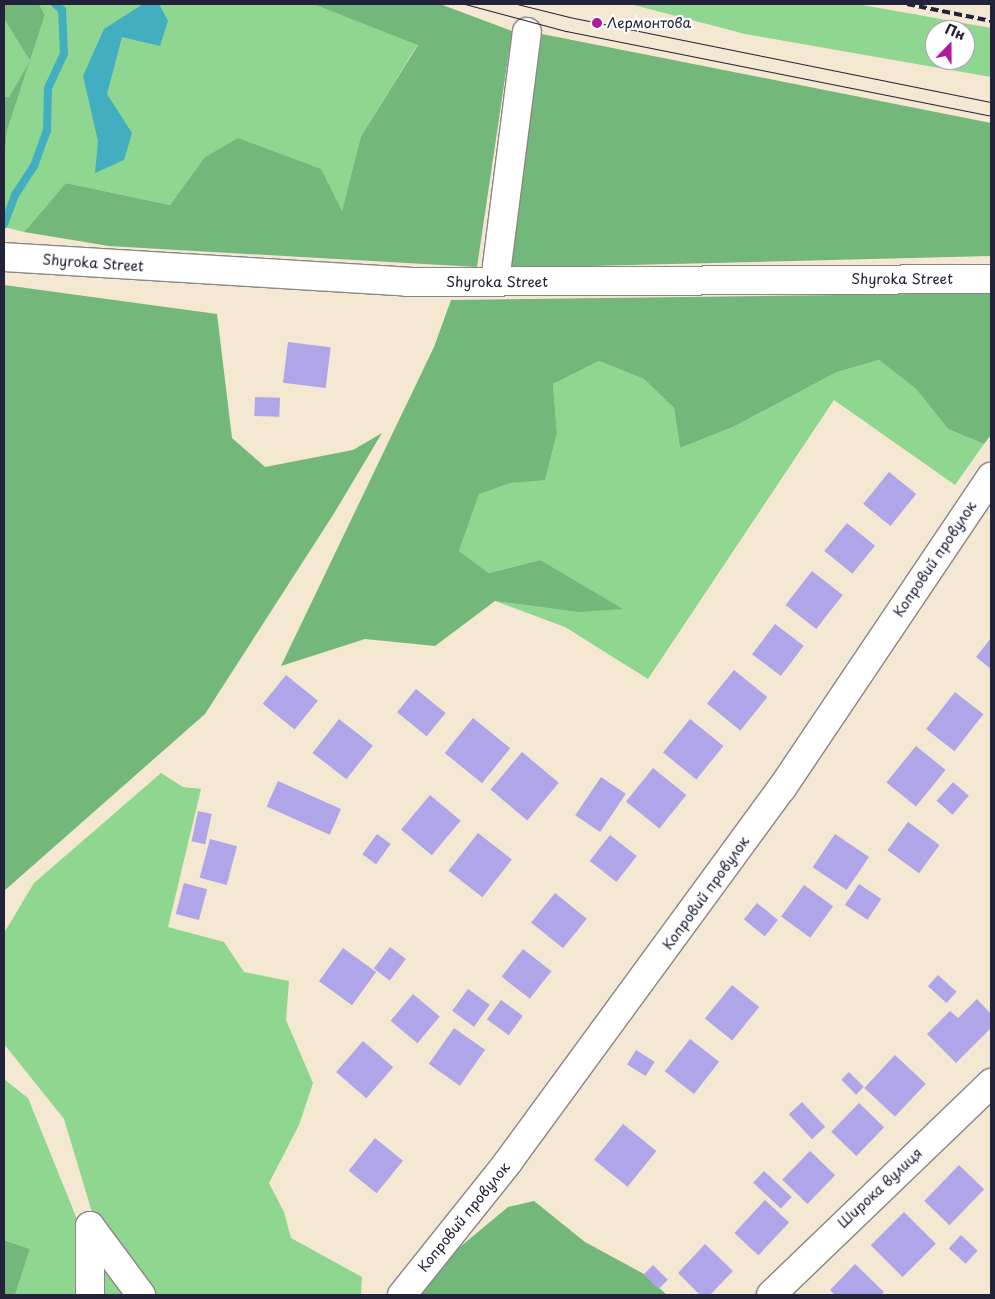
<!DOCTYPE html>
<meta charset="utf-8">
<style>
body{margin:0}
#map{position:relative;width:995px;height:1299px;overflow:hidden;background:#f5e8d2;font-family:"Playpen Sans",sans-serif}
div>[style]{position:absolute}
.green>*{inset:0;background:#8fd690}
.forest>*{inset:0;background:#73b77a}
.water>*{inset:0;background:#42aec0}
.stream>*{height:8px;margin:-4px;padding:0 4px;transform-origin:4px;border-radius:4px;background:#42aec0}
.building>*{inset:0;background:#b1a5e9;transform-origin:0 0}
.roads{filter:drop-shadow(1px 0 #8c8586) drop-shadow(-1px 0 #8c8586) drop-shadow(0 1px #8c8586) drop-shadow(0 -1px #8c8586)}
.minor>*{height:28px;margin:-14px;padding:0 14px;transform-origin:14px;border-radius:14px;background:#fff}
.tram>*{height:1px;margin:-0.5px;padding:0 0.5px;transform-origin:0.5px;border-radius:0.5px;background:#22223b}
.rail>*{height:4px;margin-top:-2px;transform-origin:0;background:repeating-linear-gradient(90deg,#22223b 0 8px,transparent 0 12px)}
.dots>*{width:14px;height:14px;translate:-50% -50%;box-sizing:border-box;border:2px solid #fff;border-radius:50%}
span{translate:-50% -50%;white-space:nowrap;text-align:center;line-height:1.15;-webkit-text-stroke:4.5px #fff;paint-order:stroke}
.poi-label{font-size:14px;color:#22223b}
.left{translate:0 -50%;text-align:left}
.street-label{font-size:14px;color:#22223b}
.frame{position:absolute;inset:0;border:5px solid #22223b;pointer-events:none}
.north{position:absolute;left:925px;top:20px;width:50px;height:50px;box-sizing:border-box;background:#fff;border:1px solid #a7a7b1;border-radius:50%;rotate:22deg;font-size:14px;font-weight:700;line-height:20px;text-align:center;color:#22223b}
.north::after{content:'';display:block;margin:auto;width:18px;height:22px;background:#b5179e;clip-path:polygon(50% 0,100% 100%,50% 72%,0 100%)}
</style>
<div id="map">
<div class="green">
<i style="clip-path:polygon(39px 4px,313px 4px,418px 44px,361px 136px,342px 212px,204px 158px,170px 205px,66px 183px,24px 232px,4px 227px,4px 163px,7px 131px,29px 64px,9px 97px,4px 97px,4px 19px,30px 61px,45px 15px)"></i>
<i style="clip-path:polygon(evenodd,630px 4px,857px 4px,991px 28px,991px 77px,745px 34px,630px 4px,935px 30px,965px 30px,965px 60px,935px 60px,935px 30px)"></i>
<i style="clip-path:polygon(879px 360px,916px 389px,948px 429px,984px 444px,955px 485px,834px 400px,648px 679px,565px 627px,495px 601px,577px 612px,540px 560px,489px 573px,459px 551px,479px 493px,511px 483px,545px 479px,557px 433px,553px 384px,599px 361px,644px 379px,674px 408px,680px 448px,733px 427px,837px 372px)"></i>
<i style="clip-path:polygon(161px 773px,183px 787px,201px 789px,168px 927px,224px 942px,244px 972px,289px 981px,286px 1020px,313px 1083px,299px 1125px,269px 1183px,284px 1212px,291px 1238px,362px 1277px,361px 1295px,148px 1295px,94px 1219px,64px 1119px,4px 1044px,4px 933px,34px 883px)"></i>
<i style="clip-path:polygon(4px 1079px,28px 1098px,81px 1229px,81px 1295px,15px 1295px,30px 1249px,4px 1240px)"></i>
<i style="clip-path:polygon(95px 1246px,132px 1295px,98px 1295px)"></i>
</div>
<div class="forest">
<i style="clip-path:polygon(4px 4px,39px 4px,45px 15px,7px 131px,4px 163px,4px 97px,9px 97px,30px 61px,4px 19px)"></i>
<i style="clip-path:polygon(313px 4px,440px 4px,512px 31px,477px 267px,109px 246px,24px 232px,66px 183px,170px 205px,204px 158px,238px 138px,321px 169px,342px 211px,361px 136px,418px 45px)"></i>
<i style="clip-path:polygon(542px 34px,991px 123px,991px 256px,508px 268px)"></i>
<i style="clip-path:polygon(4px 285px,217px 314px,232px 438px,265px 467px,353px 450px,382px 433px,333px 515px,205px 714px,4px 891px)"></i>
<i style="clip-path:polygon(991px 293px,991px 435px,984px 444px,948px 429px,916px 389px,879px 360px,837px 372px,733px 427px,680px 448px,674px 408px,644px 379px,599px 361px,553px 384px,557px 433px,545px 480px,511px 483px,479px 494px,459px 551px,489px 573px,540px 560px,623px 609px,577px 612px,495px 601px,435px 646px,365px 639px,281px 666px,434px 347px,451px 300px)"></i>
<i style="clip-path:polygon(534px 1201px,585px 1242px,644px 1274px,667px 1295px,420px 1295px,449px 1256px,508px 1207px)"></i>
<i style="clip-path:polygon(4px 1240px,30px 1249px,15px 1295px,4px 1295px)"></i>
</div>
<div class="water">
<i style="clip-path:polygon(143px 4px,159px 4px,168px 21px,160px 46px,122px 37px,107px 94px,132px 133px,124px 160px,95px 173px,98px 141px,83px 76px,104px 29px)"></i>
</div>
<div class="stream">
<i style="left:4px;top:224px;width:31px;rotate:-69deg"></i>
<i style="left:15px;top:195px;width:35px;rotate:-57deg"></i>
<i style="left:34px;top:166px;width:37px;rotate:-70deg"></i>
<i style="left:47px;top:131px;width:43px;rotate:-88.7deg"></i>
<i style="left:48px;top:88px;width:38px;rotate:-65deg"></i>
<i style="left:64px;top:54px;width:44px;rotate:-92.6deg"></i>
<i style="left:62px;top:10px;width:9px;rotate:-139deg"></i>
</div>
<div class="building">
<i style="left:288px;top:342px;width:43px;height:41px;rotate:7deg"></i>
<i style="left:255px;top:397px;width:25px;height:19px;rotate:2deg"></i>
<i style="left:889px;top:472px;width:35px;height:41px;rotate:39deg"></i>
<i style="left:847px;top:523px;width:36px;height:36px;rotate:39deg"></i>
<i style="left:812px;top:571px;width:39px;height:43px;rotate:38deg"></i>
<i style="left:775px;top:624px;width:36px;height:38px;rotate:37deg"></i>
<i style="clip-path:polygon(991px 638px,991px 669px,976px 657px)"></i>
<i style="left:734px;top:670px;width:43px;height:43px;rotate:39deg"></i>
<i style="left:286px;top:675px;width:41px;height:37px;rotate:39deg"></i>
<i style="left:416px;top:689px;width:38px;height:30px;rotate:39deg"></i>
<i style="left:955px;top:692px;width:36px;height:47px;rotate:38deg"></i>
<i style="left:473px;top:718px;width:48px;height:45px;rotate:39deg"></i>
<i style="left:339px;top:719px;width:43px;height:43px;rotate:38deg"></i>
<i style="left:690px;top:719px;width:43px;height:43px;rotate:39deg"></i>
<i style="left:916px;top:746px;width:38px;height:47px;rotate:39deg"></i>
<i style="left:522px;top:752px;width:48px;height:49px;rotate:40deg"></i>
<i style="left:653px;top:768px;width:43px;height:43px;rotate:39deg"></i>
<i style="left:601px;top:777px;width:30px;height:46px;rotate:34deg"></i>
<i style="left:278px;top:781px;width:69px;height:28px;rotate:24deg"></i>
<i style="left:953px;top:782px;width:21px;height:25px;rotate:41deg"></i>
<i style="left:430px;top:795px;width:40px;height:45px;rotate:40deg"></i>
<i style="left:198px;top:811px;width:14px;height:31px;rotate:12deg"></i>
<i style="left:908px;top:822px;width:39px;height:35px;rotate:36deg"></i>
<i style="left:478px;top:833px;width:43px;height:48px;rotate:38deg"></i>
<i style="left:377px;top:834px;width:17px;height:25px;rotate:36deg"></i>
<i style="left:835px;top:834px;width:41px;height:40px;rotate:34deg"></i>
<i style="left:610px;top:835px;width:34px;height:33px;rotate:38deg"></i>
<i style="left:210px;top:839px;width:28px;height:40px;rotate:15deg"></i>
<i style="left:184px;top:883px;width:24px;height:32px;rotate:15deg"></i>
<i style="left:859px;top:884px;width:27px;height:25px;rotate:34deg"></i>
<i style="left:804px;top:885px;width:36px;height:39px;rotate:36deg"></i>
<i style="left:555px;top:893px;width:41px;height:38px;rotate:39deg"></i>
<i style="left:757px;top:903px;width:27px;height:21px;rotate:39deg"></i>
<i style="left:390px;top:947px;width:20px;height:27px;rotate:37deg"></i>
<i style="left:343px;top:948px;width:41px;height:41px;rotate:36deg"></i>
<i style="left:523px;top:949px;width:36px;height:35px;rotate:38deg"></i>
<i style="left:938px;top:975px;width:25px;height:15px;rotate:42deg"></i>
<i style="left:732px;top:985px;width:35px;height:43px;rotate:39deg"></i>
<i style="left:468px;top:989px;width:27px;height:27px;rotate:36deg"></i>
<i style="left:413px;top:994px;width:35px;height:35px;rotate:40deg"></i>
<i style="clip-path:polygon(977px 999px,991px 1014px,991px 1028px,956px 1063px,927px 1034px,950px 1011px,958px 1018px)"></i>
<i style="left:501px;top:1000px;width:27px;height:24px;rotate:36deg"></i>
<i style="left:454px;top:1028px;width:38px;height:44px;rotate:35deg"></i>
<i style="left:690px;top:1039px;width:37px;height:41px;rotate:38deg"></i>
<i style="left:363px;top:1041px;width:40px;height:41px;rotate:41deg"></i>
<i style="left:636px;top:1050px;width:22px;height:17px;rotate:32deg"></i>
<i style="left:895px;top:1055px;width:42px;height:45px;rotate:43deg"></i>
<i style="left:849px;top:1072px;width:21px;height:11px;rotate:45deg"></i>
<i style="left:802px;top:1102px;width:34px;height:18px;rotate:47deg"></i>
<i style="left:859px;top:1103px;width:35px;height:40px;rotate:44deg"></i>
<i style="left:623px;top:1124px;width:43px;height:46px;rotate:39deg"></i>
<i style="left:375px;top:1138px;width:36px;height:42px;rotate:39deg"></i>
<i style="left:810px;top:1151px;width:35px;height:40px;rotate:44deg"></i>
<i style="left:959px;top:1165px;width:35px;height:50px;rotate:44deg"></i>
<i style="left:764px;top:1171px;width:38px;height:16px;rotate:43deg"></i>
<i style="left:765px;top:1200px;width:33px;height:45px;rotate:43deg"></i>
<i style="left:904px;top:1212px;width:45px;height:47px;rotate:45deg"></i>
<i style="left:961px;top:1235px;width:23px;height:18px;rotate:43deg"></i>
<i style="clip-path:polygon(705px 1244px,733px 1271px,710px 1295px,700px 1295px,678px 1273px)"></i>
<i style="clip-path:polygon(855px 1264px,884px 1292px,881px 1295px,835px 1295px,830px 1290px)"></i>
<i style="left:653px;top:1265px;width:21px;height:13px;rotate:45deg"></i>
</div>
<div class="roads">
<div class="minor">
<i style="left:4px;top:257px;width:404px;rotate:3.5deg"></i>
<i style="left:407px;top:282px;width:584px;rotate:-0.29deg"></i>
<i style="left:495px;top:281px;width:251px;rotate:-82.7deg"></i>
<i style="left:90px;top:1226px;width:86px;rotate:53.5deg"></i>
<i style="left:90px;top:1226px;width:69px;rotate:90deg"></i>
<i style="left:402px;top:1295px;width:170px;rotate:-51.4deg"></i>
<i style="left:508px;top:1162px;width:464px;rotate:-53.8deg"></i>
<i style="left:782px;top:788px;width:375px;rotate:-56.1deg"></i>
<i style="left:771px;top:1295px;width:306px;rotate:-43.9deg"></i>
</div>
</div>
<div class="tram">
<i style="left:465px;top:4px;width:105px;rotate:15deg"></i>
<i style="left:566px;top:31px;width:433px;rotate:11.3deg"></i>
<i style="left:517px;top:4px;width:54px;rotate:14deg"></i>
<i style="left:569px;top:17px;width:430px;rotate:11.4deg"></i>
</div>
<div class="rail">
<i style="left:907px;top:4px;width:86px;rotate:11.4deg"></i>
</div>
<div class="dots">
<i style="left:597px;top:23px;background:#b5179e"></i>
</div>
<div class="poi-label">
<span class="left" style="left:607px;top:23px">Лермонтова</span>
</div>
<div class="street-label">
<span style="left:93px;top:263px;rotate:4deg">Shyroka Street</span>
<span style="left:902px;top:279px">Shyroka Street</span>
<span style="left:497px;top:282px">Shyroka Street</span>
<span style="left:935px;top:559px;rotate:-56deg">Копровий провулок</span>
<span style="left:706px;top:893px;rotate:-54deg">Копровий провулок</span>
<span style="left:880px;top:1188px;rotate:-43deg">Широка вулиця</span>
<span style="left:464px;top:1217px;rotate:-51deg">Копровий провулок</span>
</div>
<div class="frame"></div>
<div class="north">Пн</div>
</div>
